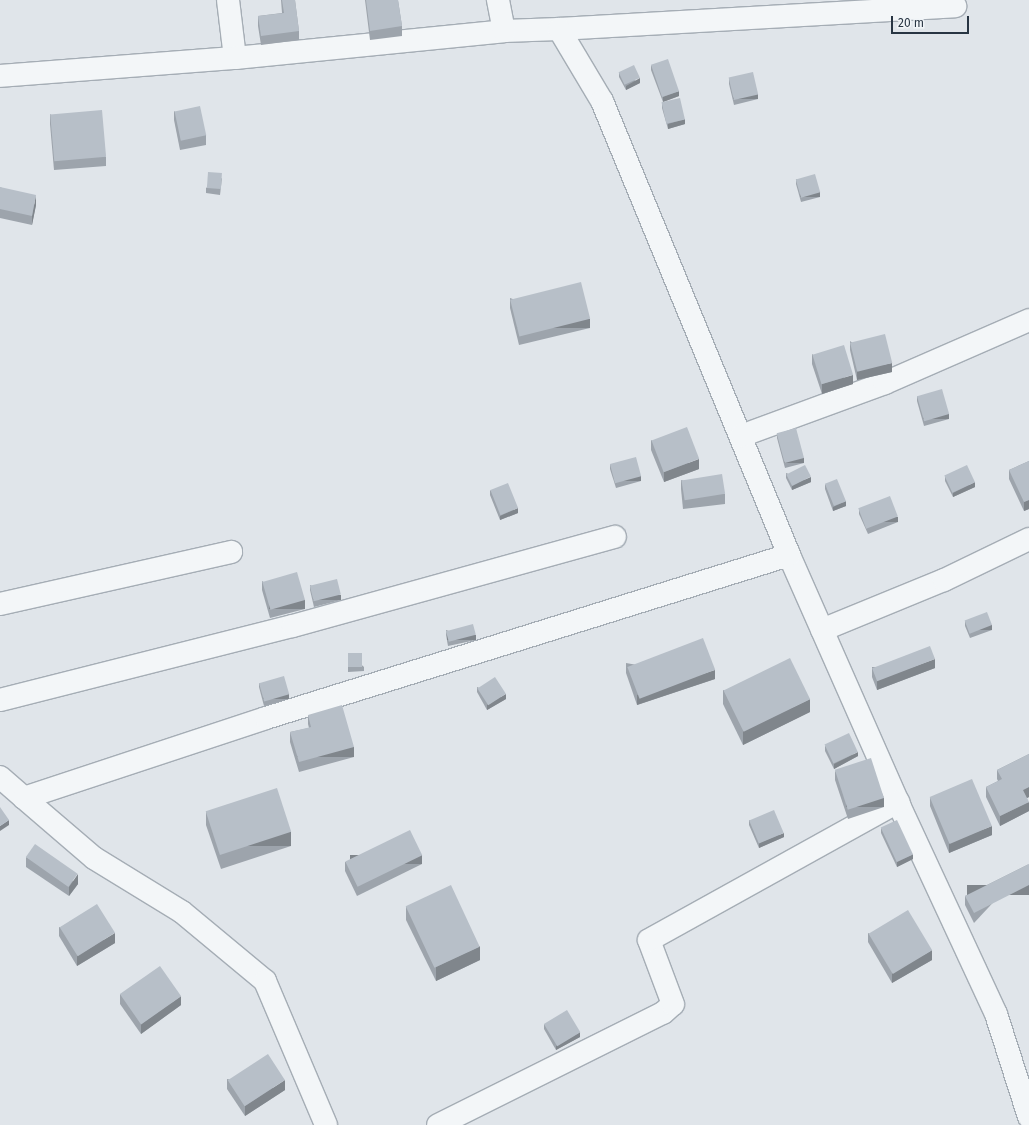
<!DOCTYPE html>
<style>
body{margin:0}
#map{position:relative;width:1029px;height:1125px;overflow:hidden;background:#e0e5ea;font-family:"Fira Sans",sans-serif}
div>[style]{position:absolute}
.roads{filter:drop-shadow(1px 0 #a5adb5) drop-shadow(-1px 0 #a5adb5) drop-shadow(0 1px #a5adb5) drop-shadow(0 -1px #a5adb5)}
.minor>*{height:22px;margin:-11px;padding:0 11px;transform-origin:11px;border-radius:11px;background:#f3f6f8}
.wall>*{inset:0;background:#9da4ac}
.shaded-wall>*{inset:0;background:#80868c;transform-origin:0 0}
.building>*{inset:0;background:#b7bfc8;transform-origin:0 0}
span{translate:-50% -50%;white-space:nowrap;text-align:center;line-height:1.15;-webkit-text-stroke:3px #f0f4f7;paint-order:stroke}
.scale{position:absolute;left:891px;top:16px;width:78px;height:18px;box-sizing:border-box;border:2px solid #283543;border-top:0;padding-left:5px;font-size:12px;line-height:14px;white-space:nowrap;color:#283543;-webkit-text-stroke:3px #f0f4f7;paint-order:stroke}
</style>
<div id="map">
<div class="roads">
<div class="minor">
<i style="left:228px;top:0;width:58px;rotate:83.1deg"></i>
<i style="left:559px;top:29px;width:397px;rotate:-3.3deg"></i>
<i style="left:504px;top:31px;width:55px;rotate:-2.1deg"></i>
<i style="left:559px;top:29px;width:84px;rotate:59.2deg"></i>
<i style="left:602px;top:101px;width:491px;rotate:67.6deg"></i>
<i style="left:789px;top:555px;width:275px;rotate:66.2deg"></i>
<i style="left:900px;top:807px;width:228px;rotate:65.1deg"></i>
<i style="left:996px;top:1014px;width:108px;rotate:72.2deg"></i>
<i style="left:0;top:76px;width:236px;rotate:-4.4deg"></i>
<i style="left:235px;top:58px;width:270px;rotate:-5.7deg"></i>
<i style="left:504px;top:31px;width:32px;rotate:-101deg"></i>
<i style="left:741px;top:436px;width:153px;rotate:-20.2deg"></i>
<i style="left:885px;top:383px;width:157px;rotate:-23.6deg"></i>
<i style="left:0;top:604px;width:237px;rotate:-12.7deg"></i>
<i style="left:822px;top:630px;width:132px;rotate:-22.3deg"></i>
<i style="left:944px;top:580px;width:94px;rotate:-25.8deg"></i>
<i style="left:0;top:700px;width:302px;rotate:-14.2deg"></i>
<i style="left:293px;top:626px;width:334px;rotate:-15.5deg"></i>
<i style="left:0;top:777px;width:32px;rotate:41deg"></i>
<i style="left:24px;top:798px;width:255px;rotate:-18.3deg"></i>
<i style="left:266px;top:718px;width:548px;rotate:-17.31deg"></i>
<i style="left:24px;top:798px;width:92px;rotate:40.6deg"></i>
<i style="left:94px;top:858px;width:103px;rotate:31.5deg"></i>
<i style="left:182px;top:912px;width:108px;rotate:39.7deg"></i>
<i style="left:265px;top:981px;width:156px;rotate:67deg"></i>
<i style="left:438px;top:1125px;width:251px;rotate:-26.5deg"></i>
<i style="left:663px;top:1013px;width:13px;rotate:-42deg"></i>
<i style="left:673px;top:1004px;width:68px;rotate:-110.6deg"></i>
<i style="left:649px;top:940px;width:285px;rotate:-29deg"></i>
</div>
</div>
<div class="wall">
<i style="clip-path:polygon(281px 0,295px 0,299px 31px,299px 40px,261px 45px,258px 26px,258px 16px,282px 13px)"></i>
<i style="clip-path:polygon(365px 0,398px 0,402px 26px,402px 36px,370px 40px)"></i>
<i style="clip-path:polygon(651px 65px,679px 96px,663px 102px,651px 70px)"></i>
<i style="clip-path:polygon(619px 72px,640px 83px,626px 90px,619px 77px)"></i>
<i style="clip-path:polygon(729px 79px,758px 99px,734px 105px,729px 84px)"></i>
<i style="clip-path:polygon(662px 103px,685px 124px,668px 129px,662px 108px)"></i>
<i style="clip-path:polygon(174px 111px,206px 135px,206px 145px,180px 150px,174px 120px)"></i>
<i style="clip-path:polygon(50px 114px,106px 157px,106px 166px,54px 170px,50px 124px)"></i>
<i style="clip-path:polygon(222px 178px,220px 195px,206px 193px,206px 188px)"></i>
<i style="clip-path:polygon(796px 179px,820px 197px,801px 202px,796px 184px)"></i>
<i style="clip-path:polygon(0 187px,36px 205px,32px 225px,0 218px)"></i>
<i style="clip-path:polygon(510px 298px,590px 328px,519px 345px,510px 308px)"></i>
<i style="clip-path:polygon(850px 341px,892px 372px,857px 380px,850px 350px)"></i>
<i style="clip-path:polygon(812px 354px,853px 384px,822px 394px,812px 364px)"></i>
<i style="clip-path:polygon(917px 396px,949px 419px,924px 426px,917px 401px)"></i>
<i style="clip-path:polygon(777px 433px,804px 463px,785px 468px,777px 438px)"></i>
<i style="clip-path:polygon(651px 440px,699px 469px,664px 482px,651px 450px)"></i>
<i style="clip-path:polygon(1029px 461px,1029px 509px,1024px 511px,1009px 479px,1009px 470px)"></i>
<i style="clip-path:polygon(610px 464px,641px 481px,616px 488px,610px 469px)"></i>
<i style="clip-path:polygon(786px 473px,811px 482px,792px 490px,786px 478px)"></i>
<i style="clip-path:polygon(945px 476px,975px 487px,953px 497px,945px 481px)"></i>
<i style="clip-path:polygon(681px 480px,725px 494px,725px 504px,683px 509px,681px 489px)"></i>
<i style="clip-path:polygon(825px 484px,846px 506px,833px 511px,825px 489px)"></i>
<i style="clip-path:polygon(490px 490px,518px 513px,500px 520px,490px 495px)"></i>
<i style="clip-path:polygon(859px 509px,898px 522px,868px 534px,859px 514px)"></i>
<i style="clip-path:polygon(262px 581px,305px 609px,270px 618px,262px 590px)"></i>
<i style="clip-path:polygon(310px 585px,341px 600px,314px 607px,310px 590px)"></i>
<i style="clip-path:polygon(965px 621px,992px 630px,970px 638px,965px 626px)"></i>
<i style="clip-path:polygon(446px 630px,476px 640px,448px 646px,446px 635px)"></i>
<i style="clip-path:polygon(348px 653px,364px 667px,364px 671px,348px 672px)"></i>
<i style="clip-path:polygon(626px 663px,715px 679px,637px 705px,626px 673px)"></i>
<i style="clip-path:polygon(872px 667px,935px 668px,877px 690px,872px 677px)"></i>
<i style="clip-path:polygon(259px 683px,289px 699px,264px 706px,259px 687px)"></i>
<i style="clip-path:polygon(477px 687px,506px 699px,487px 710px,477px 692px)"></i>
<i style="clip-path:polygon(723px 690px,810px 712px,743px 745px,723px 704px)"></i>
<i style="clip-path:polygon(308px 715px,354px 757px,299px 772px,290px 742px,290px 732px,309px 728px,308px 724px)"></i>
<i style="clip-path:polygon(825px 746px,858px 756px,834px 769px,825px 751px)"></i>
<i style="clip-path:polygon(1029px 754px,1029px 797px,1027px 798px,1029px 811px,1000px 826px,986px 797px,986px 787px,998px 781px,997px 779px,997px 770px)"></i>
<i style="clip-path:polygon(835px 771px,884px 807px,848px 819px,835px 780px)"></i>
<i style="clip-path:polygon(930px 797px,992px 835px,949px 853px,930px 806px)"></i>
<i style="clip-path:polygon(206px 811px,291px 846px,221px 869px,206px 825px)"></i>
<i style="clip-path:polygon(749px 820px,784px 837px,759px 848px,749px 825px)"></i>
<i style="clip-path:polygon(881px 828px,913px 859px,897px 867px,881px 833px)"></i>
<i style="clip-path:polygon(26px 857px,78px 884px,69px 896px,26px 867px)"></i>
<i style="clip-path:polygon(345px 862px,422px 864px,357px 896px,345px 871px)"></i>
<i style="clip-path:polygon(1029px 864px,974px 923px,965px 905px,965px 896px)"></i>
<i style="clip-path:polygon(406px 906px,480px 960px,436px 981px,406px 920px)"></i>
<i style="clip-path:polygon(59px 927px,115px 943px,77px 966px,59px 936px)"></i>
<i style="clip-path:polygon(868px 933px,932px 960px,892px 983px,868px 942px)"></i>
<i style="clip-path:polygon(120px 994px,181px 1005px,141px 1034px,120px 1004px)"></i>
<i style="clip-path:polygon(544px 1024px,580px 1037px,556px 1050px,544px 1029px)"></i>
<i style="clip-path:polygon(227px 1079px,285px 1090px,245px 1116px,227px 1089px)"></i>
</div>
<div class="shaded-wall">
<i style="clip-path:polygon(640px 78px,640px 83px,626px 90px,626px 86px)"></i>
<i style="clip-path:polygon(679px 91px,679px 96px,663px 102px,663px 97px)"></i>
<i style="left:758px;top:94px;width:5px;height:25px;rotate:90deg"></i>
<i style="clip-path:polygon(685px 119px,685px 124px,668px 129px,668px 124px)"></i>
<i style="left:820px;top:192px;width:5px;height:20px;rotate:90deg"></i>
<i style="clip-path:polygon(36px 195px,36px 205px,32px 225px,32px 216px)"></i>
<i style="left:590px;top:319px;width:9px;height:73px;rotate:90deg"></i>
<i style="clip-path:polygon(892px 363px,892px 372px,857px 380px,857px 370px)"></i>
<i style="clip-path:polygon(853px 375px,853px 384px,822px 394px,822px 384px)"></i>
<i style="left:949px;top:414px;width:5px;height:26px;rotate:90deg"></i>
<i style="left:804px;top:458px;width:5px;height:20px;rotate:90deg"></i>
<i style="clip-path:polygon(699px 459px,699px 469px,664px 482px,664px 472px)"></i>
<i style="left:641px;top:476px;width:5px;height:26px;rotate:90deg"></i>
<i style="clip-path:polygon(811px 477px,811px 482px,792px 490px,792px 485px)"></i>
<i style="clip-path:polygon(975px 482px,975px 487px,953px 497px,953px 493px)"></i>
<i style="clip-path:polygon(1029px 500px,1029px 509px,1024px 511px,1024px 502px)"></i>
<i style="clip-path:polygon(846px 501px,846px 506px,833px 511px,833px 507px)"></i>
<i style="clip-path:polygon(518px 508px,518px 513px,500px 520px,500px 516px)"></i>
<i style="left:898px;top:517px;width:5px;height:32px;rotate:90deg"></i>
<i style="left:341px;top:595px;width:5px;height:28px;rotate:90deg"></i>
<i style="left:305px;top:600px;width:9px;height:36px;rotate:90deg"></i>
<i style="left:992px;top:625px;width:5px;height:23px;rotate:90deg"></i>
<i style="left:476px;top:635px;width:5px;height:29px;rotate:90deg"></i>
<i style="clip-path:polygon(935px 659px,935px 668px,877px 690px,877px 680px)"></i>
<i style="clip-path:polygon(715px 670px,715px 679px,637px 705px,637px 695px)"></i>
<i style="left:289px;top:694px;width:5px;height:26px;rotate:90deg"></i>
<i style="clip-path:polygon(506px 694px,506px 699px,487px 710px,487px 705px)"></i>
<i style="clip-path:polygon(810px 699px,810px 712px,743px 745px,743px 731px)"></i>
<i style="left:354px;top:747px;width:10px;height:57px;rotate:90deg"></i>
<i style="clip-path:polygon(858px 752px,858px 756px,834px 769px,834px 764px)"></i>
<i style="clip-path:polygon(1029px 787px,1029px 797px,1023px 800px,1023px 790px)"></i>
<i style="left:884px;top:798px;width:9px;height:38px;rotate:90deg"></i>
<i style="clip-path:polygon(1029px 802px,1029px 811px,1000px 826px,1000px 816px)"></i>
<i style="clip-path:polygon(9px 820px,9px 825px,0 831px,0 826px)"></i>
<i style="clip-path:polygon(992px 826px,992px 835px,949px 853px,949px 843px)"></i>
<i style="left:291px;top:832px;width:14px;height:74px;rotate:90deg"></i>
<i style="clip-path:polygon(784px 833px,784px 837px,759px 848px,759px 843px)"></i>
<i style="clip-path:polygon(913px 854px,913px 859px,897px 867px,897px 862px)"></i>
<i style="left:422px;top:855px;width:9px;height:72px;rotate:90deg"></i>
<i style="clip-path:polygon(78px 874px,78px 884px,69px 896px,69px 887px)"></i>
<i style="left:1029px;top:885px;width:10px;height:62px;rotate:90deg"></i>
<i style="clip-path:polygon(115px 933px,115px 943px,77px 966px,77px 956px)"></i>
<i style="clip-path:polygon(480px 946px,480px 960px,436px 981px,436px 967px)"></i>
<i style="clip-path:polygon(932px 950px,932px 960px,892px 983px,892px 973px)"></i>
<i style="clip-path:polygon(181px 996px,181px 1005px,141px 1034px,141px 1024px)"></i>
<i style="clip-path:polygon(580px 1032px,580px 1037px,556px 1050px,556px 1046px)"></i>
<i style="clip-path:polygon(285px 1080px,285px 1090px,245px 1116px,245px 1106px)"></i>
</div>
<div class="building">
<i style="clip-path:polygon(282px 0,295px 0,299px 31px,261px 36px,258px 16px,284px 13px)"></i>
<i style="clip-path:polygon(366px 0,398px 0,402px 26px,370px 31px)"></i>
<i style="left:668px;top:59px;width:34px;height:18px;rotate:71deg"></i>
<i style="left:634px;top:65px;width:14px;height:17px;rotate:65deg"></i>
<i style="left:753px;top:72px;width:23px;height:25px;rotate:77deg"></i>
<i style="left:680px;top:98px;width:22px;height:19px;rotate:77deg"></i>
<i style="left:200px;top:106px;width:30px;height:26px;rotate:78deg"></i>
<i style="left:102px;top:110px;width:47px;height:52px;rotate:85deg"></i>
<i style="left:208px;top:172px;width:14px;height:16px;rotate:4deg"></i>
<i style="left:815px;top:174px;width:19px;height:20px;rotate:74deg"></i>
<i style="clip-path:polygon(0 187px,36px 195px,32px 216px,0 209px)"></i>
<i style="left:581px;top:282px;width:38px;height:73px;rotate:76deg"></i>
<i style="left:885px;top:334px;width:30px;height:36px;rotate:76deg"></i>
<i style="left:844px;top:345px;width:31px;height:33px;rotate:73deg"></i>
<i style="left:942px;top:389px;width:26px;height:26px;rotate:74deg"></i>
<i style="left:687px;top:427px;width:34px;height:38px;rotate:69deg"></i>
<i style="left:796px;top:428px;width:31px;height:20px;rotate:75deg"></i>
<i style="left:636px;top:457px;width:20px;height:27px;rotate:75deg"></i>
<i style="clip-path:polygon(1029px 461px,1029px 500px,1024px 502px,1009px 470px)"></i>
<i style="left:805px;top:465px;width:13px;height:21px;rotate:63deg"></i>
<i style="left:967px;top:465px;width:19px;height:25px;rotate:65deg"></i>
<i style="left:722px;top:474px;width:20px;height:41px;rotate:81deg"></i>
<i style="left:837px;top:479px;width:24px;height:13px;rotate:68deg"></i>
<i style="left:508px;top:483px;width:27px;height:19px;rotate:68deg"></i>
<i style="left:890px;top:496px;width:22px;height:34px;rotate:69deg"></i>
<i style="left:297px;top:572px;width:29px;height:36px;rotate:74deg"></i>
<i style="left:337px;top:579px;width:16px;height:28px;rotate:76deg"></i>
<i style="left:987px;top:612px;width:14px;height:24px;rotate:69deg"></i>
<i style="left:473px;top:624px;width:11px;height:28px;rotate:75deg"></i>
<i style="left:703px;top:638px;width:34px;height:81px;rotate:69deg"></i>
<i style="left:930px;top:646px;width:14px;height:62px;rotate:69deg"></i>
<i style="left:348px;top:653px;width:14px;height:14px"></i>
<i style="left:790px;top:658px;width:46px;height:74px;rotate:64deg"></i>
<i style="left:284px;top:676px;width:19px;height:26px;rotate:74deg"></i>
<i style="left:495px;top:677px;width:20px;height:21px;rotate:57deg"></i>
<i style="clip-path:polygon(342px 705px,354px 747px,299px 762px,290px 732px,311px 727px,308px 715px)"></i>
<i style="left:849px;top:733px;width:21px;height:27px;rotate:65deg"></i>
<i style="clip-path:polygon(1029px 754px,1029px 787px,1023px 790px,1029px 802px,1000px 816px,986px 787px,1002px 779px,997px 770px)"></i>
<i style="left:871px;top:758px;width:42px;height:38px;rotate:72deg"></i>
<i style="left:972px;top:779px;width:51px;height:46px;rotate:67deg"></i>
<i style="left:277px;top:788px;width:46px;height:75px;rotate:72deg"></i>
<i style="clip-path:polygon(0 807px,9px 820px,0 826px)"></i>
<i style="left:774px;top:810px;width:25px;height:27px;rotate:67deg"></i>
<i style="left:897px;top:820px;width:38px;height:18px;rotate:65deg"></i>
<i style="left:410px;top:830px;width:28px;height:72px;rotate:64deg"></i>
<i style="left:35px;top:844px;width:52px;height:16px;rotate:35deg"></i>
<i style="clip-path:polygon(1029px 864px,1029px 885px,974px 913px,965px 896px)"></i>
<i style="left:451px;top:885px;width:68px;height:50px;rotate:65deg"></i>
<i style="left:97px;top:904px;width:34px;height:44px;rotate:58deg"></i>
<i style="left:908px;top:910px;width:47px;height:46px;rotate:59deg"></i>
<i style="left:160px;top:966px;width:37px;height:49px;rotate:55deg"></i>
<i style="left:567px;top:1010px;width:26px;height:27px;rotate:59deg"></i>
<i style="left:268px;top:1054px;width:31px;height:48px;rotate:57deg"></i>
</div>
<div class="scale">20 m</div>
</div>
